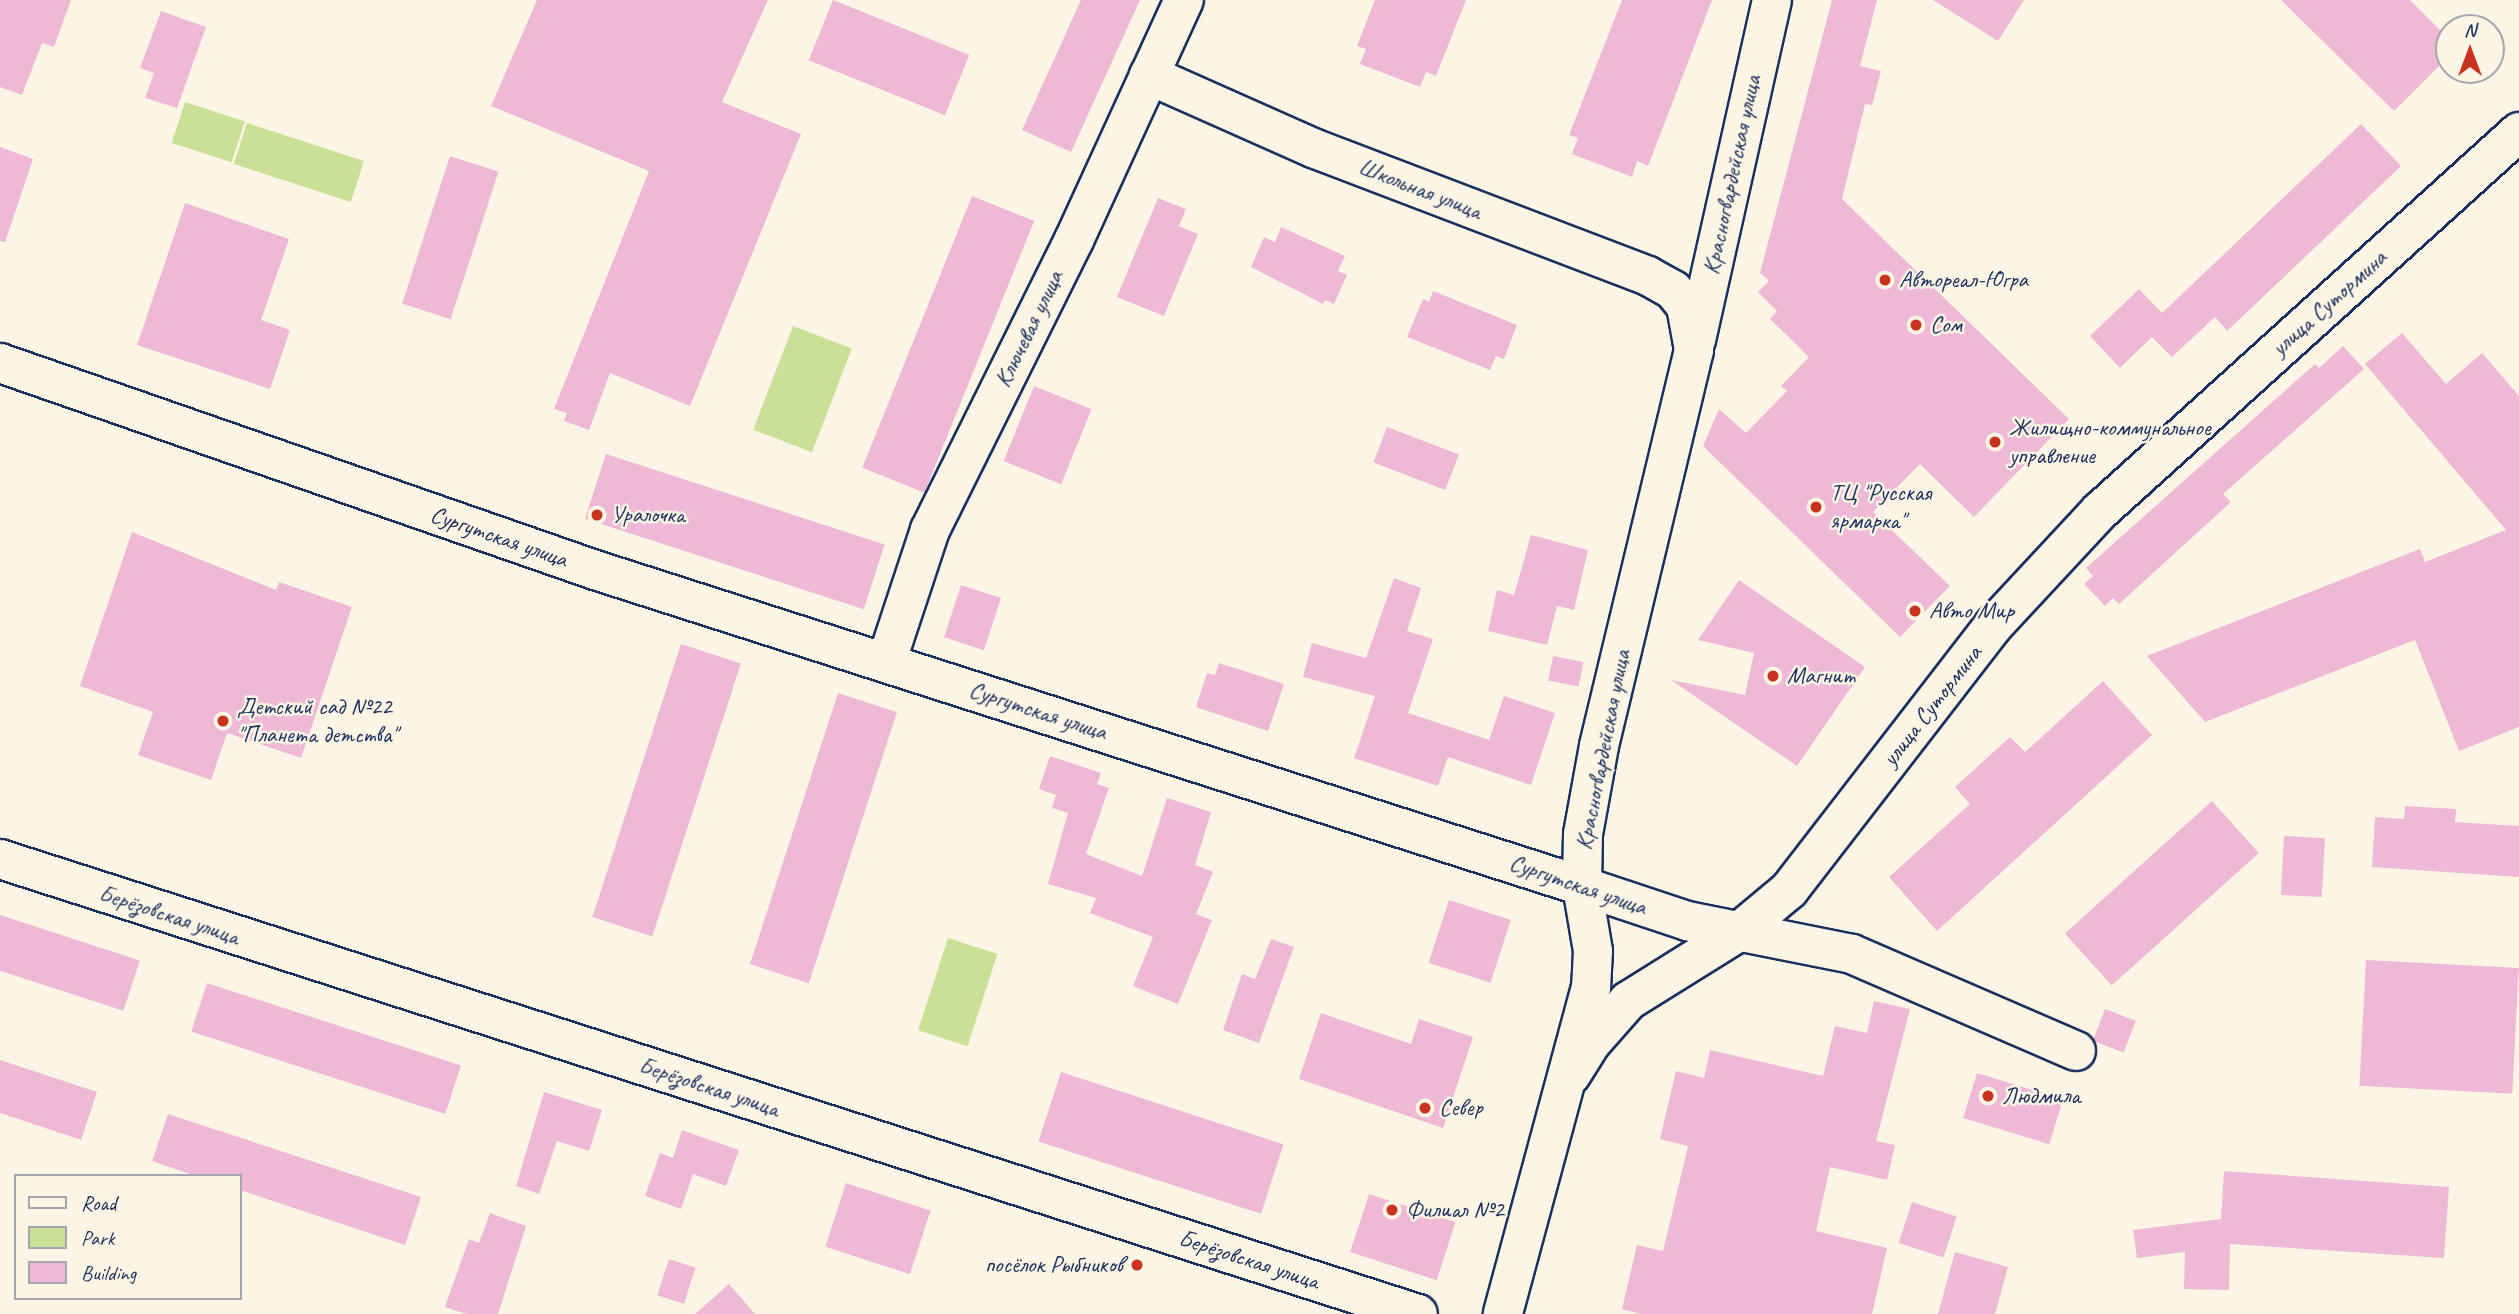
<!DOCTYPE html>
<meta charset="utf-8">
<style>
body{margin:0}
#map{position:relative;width:2519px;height:1314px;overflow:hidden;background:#fcf5e5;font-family:Caveat,sans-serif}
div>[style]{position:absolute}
.green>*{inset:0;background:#cae096;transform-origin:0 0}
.building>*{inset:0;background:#edb9d6;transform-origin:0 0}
.roads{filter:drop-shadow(2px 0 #1b2f5e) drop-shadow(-2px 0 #1b2f5e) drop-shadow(0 2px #1b2f5e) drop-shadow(0 -2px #1b2f5e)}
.street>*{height:38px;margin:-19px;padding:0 19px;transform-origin:19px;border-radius:19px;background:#fcf5e5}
.secondary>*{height:38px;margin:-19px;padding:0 19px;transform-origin:19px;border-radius:19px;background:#fcf5e5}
.dots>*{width:19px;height:19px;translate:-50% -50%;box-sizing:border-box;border:4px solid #fcf5e5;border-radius:50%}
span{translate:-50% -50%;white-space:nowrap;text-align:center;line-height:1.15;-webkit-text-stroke:5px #fcf5e5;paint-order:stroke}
.street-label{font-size:24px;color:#1b2f5e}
.poi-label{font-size:24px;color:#1b2f5e}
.left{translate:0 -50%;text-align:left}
.right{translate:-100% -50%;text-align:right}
.legend{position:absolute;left:14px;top:1174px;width:228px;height:126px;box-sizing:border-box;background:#fcf5e5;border:2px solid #a2a6af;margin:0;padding:9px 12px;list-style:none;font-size:21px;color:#1b2f5e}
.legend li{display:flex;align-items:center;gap:14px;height:35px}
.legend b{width:35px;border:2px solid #a2a6af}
.north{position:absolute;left:2435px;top:14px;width:70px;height:70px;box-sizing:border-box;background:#fcf5e5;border:2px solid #a2a6af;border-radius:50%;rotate:0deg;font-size:19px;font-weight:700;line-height:28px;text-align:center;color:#1b2f5e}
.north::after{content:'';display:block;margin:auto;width:24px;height:32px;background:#c8321e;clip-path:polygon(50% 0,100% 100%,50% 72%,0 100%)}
</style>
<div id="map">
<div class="green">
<i style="left:185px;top:102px;width:63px;height:43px;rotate:18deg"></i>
<i style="left:247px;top:123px;width:123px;height:43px;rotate:18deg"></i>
<i style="left:793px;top:326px;width:63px;height:111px;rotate:21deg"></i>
<i style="left:948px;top:938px;width:52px;height:97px;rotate:18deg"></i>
</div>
<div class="building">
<i style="clip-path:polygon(0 0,71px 0,54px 47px,42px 43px,22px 95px,0 87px)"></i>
<i style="clip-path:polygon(537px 0,768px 0,722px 102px,801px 134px,690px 406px,610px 373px,589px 430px,564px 421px,567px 413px,554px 409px,649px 171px,491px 106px)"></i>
<i style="left:833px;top:0;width:147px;height:65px;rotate:22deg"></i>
<i style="clip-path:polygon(1081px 0,1140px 0,1071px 152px,1022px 130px)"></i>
<i style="clip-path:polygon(1375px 0,1466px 0,1436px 76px,1426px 72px,1420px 87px,1360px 64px,1366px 49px,1357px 46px)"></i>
<i style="clip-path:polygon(1622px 0,1712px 0,1648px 166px,1637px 161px,1632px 177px,1572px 154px,1578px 138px,1569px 135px)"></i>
<i style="clip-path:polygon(1832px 0,1877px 0,1860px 66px,1881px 71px,1872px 105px,1865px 104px,1842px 199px,2069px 419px,1974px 517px,1920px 464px,1873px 512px,1950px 586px,1900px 637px,1703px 446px,1719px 409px,1746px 433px,1787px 391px,1781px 386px,1809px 357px,1770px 319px,1777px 311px,1758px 292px,1769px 281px,1760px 273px)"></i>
<i style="clip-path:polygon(1933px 0,2024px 0,1998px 41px)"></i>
<i style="clip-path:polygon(2281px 0,2410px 0,2449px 39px,2449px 56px,2394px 111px)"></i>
<i style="clip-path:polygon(161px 11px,206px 27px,177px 108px,145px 98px,154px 73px,140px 68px)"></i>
<i style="clip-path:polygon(2361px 124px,2401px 166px,2227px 331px,2215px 317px,2172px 357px,2152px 337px,2120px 368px,2090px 336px,2139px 289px,2162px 313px)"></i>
<i style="clip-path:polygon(0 147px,33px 159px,5px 242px,0 241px)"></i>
<i style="left:450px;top:156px;width:51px;height:155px;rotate:18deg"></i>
<i style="left:972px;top:196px;width:67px;height:293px;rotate:22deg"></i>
<i style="clip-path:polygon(1158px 198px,1186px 209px,1179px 226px,1198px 234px,1164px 316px,1117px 297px)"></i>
<i style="clip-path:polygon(185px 203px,289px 239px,261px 320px,290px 330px,270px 389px,137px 345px)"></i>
<i style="clip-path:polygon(1281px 227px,1345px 256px,1338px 271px,1347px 275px,1334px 304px,1325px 300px,1323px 304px,1251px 267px,1264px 237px,1275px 242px)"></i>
<i style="clip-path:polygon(1433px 291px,1517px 325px,1504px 359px,1496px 356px,1490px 370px,1407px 337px,1423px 299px,1429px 302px)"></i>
<i style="clip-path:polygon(2402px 333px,2446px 384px,2482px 353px,2519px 396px,2519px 727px,2459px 751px,2415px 640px,2205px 722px,2147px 656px,2420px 549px,2425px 562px,2506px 530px,2365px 364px)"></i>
<i style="clip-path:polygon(2343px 346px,2364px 369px,2223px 494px,2231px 502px,2119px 604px,2113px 598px,2105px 606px,2084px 584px,2093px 576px,2086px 568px,2315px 364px,2319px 368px)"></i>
<i style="left:1034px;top:386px;width:62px;height:81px;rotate:22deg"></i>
<i style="left:1387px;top:427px;width:77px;height:38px;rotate:21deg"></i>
<i style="left:606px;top:454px;width:293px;height:68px;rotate:18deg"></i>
<i style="clip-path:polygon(132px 532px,276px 590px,279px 582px,352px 607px,301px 758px,227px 733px,211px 780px,138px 755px,153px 712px,80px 686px)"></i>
<i style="clip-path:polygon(1531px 535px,1588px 550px,1574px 610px,1557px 606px,1547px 645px,1488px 631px,1497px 590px,1514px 595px)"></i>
<i style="clip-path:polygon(1394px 578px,1421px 588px,1407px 631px,1433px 639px,1408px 713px,1489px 740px,1504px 696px,1555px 713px,1531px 785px,1448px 757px,1438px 786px,1354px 758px,1375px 696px,1303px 677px,1312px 643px,1366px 658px)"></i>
<i style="clip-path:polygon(1739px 580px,1865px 667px,1797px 766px,1671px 680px,1745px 695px,1754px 653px,1698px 640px)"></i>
<i style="left:961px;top:585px;width:42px;height:55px;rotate:18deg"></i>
<i style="left:681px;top:644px;width:63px;height:287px;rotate:18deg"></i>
<i style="left:1553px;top:656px;width:31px;height:25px;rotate:11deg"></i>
<i style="clip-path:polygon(1219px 663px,1284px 684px,1268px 731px,1196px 707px,1207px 673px,1215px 675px)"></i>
<i style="clip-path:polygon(2103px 681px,2152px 735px,1937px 931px,1889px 877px,1970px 804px,1955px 787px,2010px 737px,2025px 752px)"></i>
<i style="left:838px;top:693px;width:62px;height:285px;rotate:18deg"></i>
<i style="clip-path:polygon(1050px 756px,1101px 773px,1097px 784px,1109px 788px,1086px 854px,1142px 876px,1167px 798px,1211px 812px,1195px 865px,1213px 872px,1196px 914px,1212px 920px,1178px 1004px,1133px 986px,1153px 937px,1090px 913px,1096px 898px,1048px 884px,1068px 813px,1052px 808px,1056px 795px,1039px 789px)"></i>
<i style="left:2212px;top:801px;width:70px;height:198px;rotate:48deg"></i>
<i style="clip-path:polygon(2405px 806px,2456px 809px,2455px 822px,2519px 826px,2519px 877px,2372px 867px,2375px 817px,2404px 819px)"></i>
<i style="left:2284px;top:836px;width:41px;height:59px;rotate:3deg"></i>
<i style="left:1449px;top:900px;width:65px;height:66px;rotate:18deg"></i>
<i style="left:0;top:915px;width:147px;height:53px;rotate:18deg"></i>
<i style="clip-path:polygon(1271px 939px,1294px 947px,1259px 1043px,1223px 1030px,1242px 974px,1255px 979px)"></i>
<i style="left:2366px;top:960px;width:153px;height:126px;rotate:3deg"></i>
<i style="left:207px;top:983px;width:267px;height:51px;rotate:18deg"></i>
<i style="clip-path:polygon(1874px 1001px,1910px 1009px,1876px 1141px,1895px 1145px,1887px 1180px,1830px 1167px,1816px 1231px,1887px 1248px,1872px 1314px,1640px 1314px,1622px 1309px,1637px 1245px,1663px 1251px,1688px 1146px,1660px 1139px,1676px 1071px,1704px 1078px,1710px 1050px,1823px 1076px,1835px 1026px,1867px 1033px)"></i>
<i style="left:2105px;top:1009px;width:33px;height:34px;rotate:21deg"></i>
<i style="clip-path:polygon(1321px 1013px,1411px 1044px,1419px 1019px,1473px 1037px,1443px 1128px,1299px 1079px)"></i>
<i style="clip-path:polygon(0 1060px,97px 1092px,81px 1140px,0 1113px)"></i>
<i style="left:1061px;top:1072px;width:234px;height:73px;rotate:18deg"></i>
<i style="left:1977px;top:1073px;width:90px;height:47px;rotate:17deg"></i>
<i style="clip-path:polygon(544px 1092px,602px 1110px,589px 1151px,557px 1141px,539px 1194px,516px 1186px)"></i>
<i style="clip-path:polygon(168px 1114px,421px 1197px,405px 1245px,240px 1190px,240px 1176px,196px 1176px,152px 1161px)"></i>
<i style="clip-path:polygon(682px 1130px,739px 1150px,726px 1186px,693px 1174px,681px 1209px,645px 1196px,660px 1153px,673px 1158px)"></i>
<i style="clip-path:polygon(2224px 1171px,2449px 1187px,2444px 1258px,2230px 1244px,2229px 1290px,2184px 1289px,2185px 1252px,2137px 1258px,2133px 1230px,2221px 1219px)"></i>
<i style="left:846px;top:1183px;width:89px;height:67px;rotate:18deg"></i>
<i style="left:1369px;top:1194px;width:91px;height:61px;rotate:18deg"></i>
<i style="left:1912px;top:1202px;width:47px;height:43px;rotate:18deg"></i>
<i style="clip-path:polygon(490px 1213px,526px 1226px,498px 1314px,466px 1314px,445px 1307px,469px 1239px,479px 1243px)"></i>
<i style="clip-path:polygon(1955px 1252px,2008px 1267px,1995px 1314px,1938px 1314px)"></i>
<i style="left:669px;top:1259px;width:28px;height:38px;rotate:18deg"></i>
<i style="clip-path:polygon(729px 1284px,755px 1314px,695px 1314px)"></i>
</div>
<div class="roads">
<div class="street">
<i style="left:1149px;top:75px;width:180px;rotate:24deg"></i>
<i style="left:1313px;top:148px;width:359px;rotate:20.9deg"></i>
<i style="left:1648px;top:276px;width:29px;rotate:29deg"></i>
<i style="left:1673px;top:290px;width:21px;rotate:51deg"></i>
<i style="left:1686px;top:306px;width:45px;rotate:79.7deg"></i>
<i style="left:1694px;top:350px;width:407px;rotate:103.5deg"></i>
<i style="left:1599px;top:746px;width:89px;rotate:100.3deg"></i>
<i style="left:1583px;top:834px;width:52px;rotate:91.1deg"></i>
<i style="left:1582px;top:886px;width:111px;rotate:18.4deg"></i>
<i style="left:1687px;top:921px;width:168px;rotate:11.3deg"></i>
<i style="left:1852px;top:954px;width:244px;rotate:23.4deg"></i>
<i style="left:1696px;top:340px;width:348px;rotate:-77.4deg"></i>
<i style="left:886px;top:663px;width:140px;rotate:-71.7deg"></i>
<i style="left:930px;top:530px;width:324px;rotate:-63.6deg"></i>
<i style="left:1074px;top:240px;width:264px;rotate:-65.4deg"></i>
<i style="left:1571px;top:1075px;width:39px;rotate:-58deg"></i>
<i style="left:1592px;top:1042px;width:55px;rotate:-48.7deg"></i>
<i style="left:1628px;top:1001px;width:132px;rotate:-32deg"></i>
<i style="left:1740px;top:931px;width:64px;rotate:-39.9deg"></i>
<i style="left:1789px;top:890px;width:334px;rotate:-52.3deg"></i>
<i style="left:1993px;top:626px;width:157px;rotate:-47.1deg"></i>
<i style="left:2100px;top:511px;width:565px;rotate:-42.13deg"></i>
</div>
<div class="secondary">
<i style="left:0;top:363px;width:630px;rotate:19.18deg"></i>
<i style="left:595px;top:570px;width:1036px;rotate:17.75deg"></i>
<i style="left:1582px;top:886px;width:66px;rotate:80.4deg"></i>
<i style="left:1593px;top:951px;width:36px;rotate:93deg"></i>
<i style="left:1591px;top:987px;width:339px;rotate:105.1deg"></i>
<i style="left:0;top:859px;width:1489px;rotate:17.79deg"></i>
</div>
</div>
<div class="dots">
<i style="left:1885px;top:280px;background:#c8321e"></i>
<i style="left:1916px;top:325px;background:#c8321e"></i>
<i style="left:1995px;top:442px;background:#c8321e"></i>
<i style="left:1816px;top:507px;background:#c8321e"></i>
<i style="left:597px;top:515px;background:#c8321e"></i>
<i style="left:1915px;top:611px;background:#c8321e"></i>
<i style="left:1773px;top:676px;background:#c8321e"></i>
<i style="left:223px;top:721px;background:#c8321e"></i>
<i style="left:1988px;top:1096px;background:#c8321e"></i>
<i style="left:1425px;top:1108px;background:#c8321e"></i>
<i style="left:1392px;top:1210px;background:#c8321e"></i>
<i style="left:1137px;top:1265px;background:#c8321e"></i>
</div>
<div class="street-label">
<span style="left:1732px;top:175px;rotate:-78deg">Красногвардейская улица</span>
<span style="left:1420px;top:189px;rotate:21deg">Школьная улица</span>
<span style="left:2329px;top:303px;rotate:-42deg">улица Сутормина</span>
<span style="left:1029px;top:329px;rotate:-64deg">Ключевая улица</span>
<span style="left:499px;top:537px;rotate:19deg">Сургутская улица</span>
<span style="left:1932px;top:706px;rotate:-52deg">улица Сутормина</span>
<span style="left:1038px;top:711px;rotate:18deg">Сургутская улица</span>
<span style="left:1603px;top:750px;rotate:-79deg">Красногвардейская улица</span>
<span style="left:1578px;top:885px;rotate:19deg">Сургутская улица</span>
<span style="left:169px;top:915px;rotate:18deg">Берёзовская улица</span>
<span style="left:709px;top:1087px;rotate:18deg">Берёзовская улица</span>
<span style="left:1249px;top:1260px;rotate:18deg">Берёзовская улица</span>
</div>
<div class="poi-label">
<span class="left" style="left:1899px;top:280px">Автореал-Югра</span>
<span class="left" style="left:1930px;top:325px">Сом</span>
<span class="left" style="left:2009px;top:442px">Жилищно-коммунальное<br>управление</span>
<span class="left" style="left:1830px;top:507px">ТЦ "Русская<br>ярмарка"</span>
<span class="left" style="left:611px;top:515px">Уралочка</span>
<span class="left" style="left:1929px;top:611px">Авто Мир</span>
<span class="left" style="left:1787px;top:676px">Магнит</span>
<span class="left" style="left:237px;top:721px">Детский сад №22<br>"Планета детства"</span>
<span class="left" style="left:2002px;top:1096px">Людмила</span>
<span class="left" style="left:1439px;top:1108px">Север</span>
<span class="left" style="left:1406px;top:1210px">Филиал №2</span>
<span class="right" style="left:1123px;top:1265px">посёлок Рыбников</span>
</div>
<ul class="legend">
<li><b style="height:9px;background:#fcf5e5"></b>Road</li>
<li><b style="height:19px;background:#cae096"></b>Park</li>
<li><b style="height:19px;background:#edb9d6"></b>Building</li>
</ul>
<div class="north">N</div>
</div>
